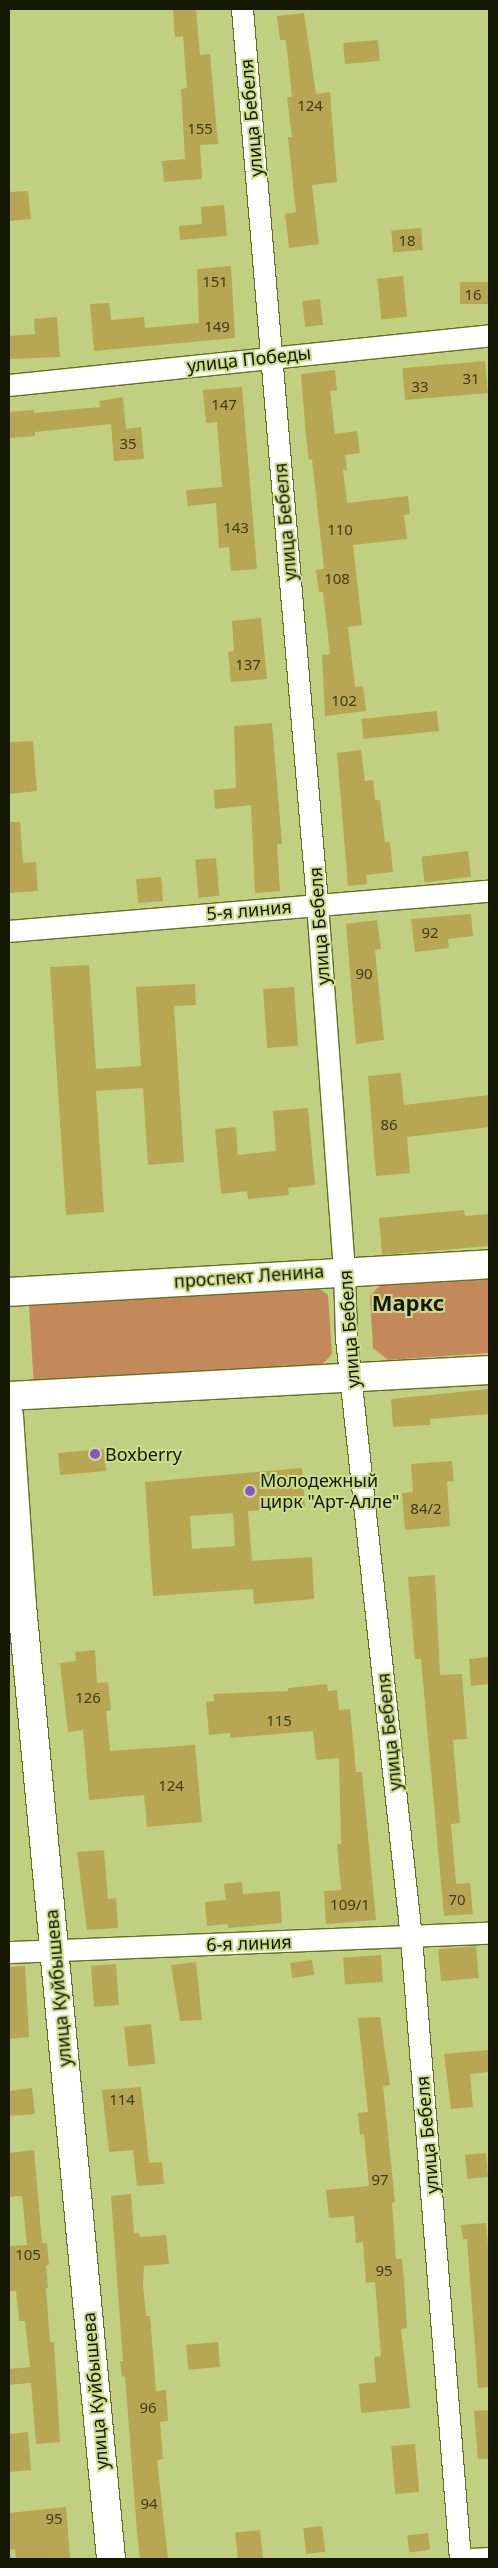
<!DOCTYPE html>
<meta charset="utf-8">
<style>
body{margin:0}
#map{position:relative;width:498px;height:2568px;overflow:hidden;background:#c1d080;font-family:"Noto Sans",sans-serif}
div>[style]{position:absolute}
.green>*{inset:0;background:#c4895b}
.building>*{inset:0;background:#b7a654;transform-origin:0 0}
.roads{filter:drop-shadow(1px 0 #64701f) drop-shadow(-1px 0 #64701f) drop-shadow(0 1px #64701f) drop-shadow(0 -1px #64701f)}
.street>*{height:21px;margin:-10.5px;padding:0 10.5px;transform-origin:10.5px;border-radius:10.5px;background:#fff}
.secondary>*{height:28px;margin:-14px;padding:0 14px;transform-origin:14px;border-radius:14px;background:#fff}
.dots>*{width:14px;height:14px;translate:-50% -50%;box-sizing:border-box;border:2px solid #cedd8d;border-radius:50%}
span{translate:-50% -50%;white-space:nowrap;text-align:center;line-height:1.15;-webkit-text-stroke:4px #cedd8d;paint-order:stroke}
.number-label{font-size:15px;color:#3d3c15}
.number-label span{-webkit-text-stroke-width:0}
.street-label{font-size:18px;color:#141800}
.poi-label{font-size:18px;color:#141800}
.left{translate:0 -50%;text-align:left}
.district-label{font-size:22px;color:#141800;font-weight:700}
.frame{position:absolute;inset:0;border:10px solid #141800;pointer-events:none}
</style>
<div id="map">
<div class="green">
<i style="clip-path:polygon(489px 1276px,489px 1353px,388px 1360px,373px 1348px,370px 1296px,382px 1283px)"></i>
<i style="clip-path:polygon(315px 1285px,328px 1295px,332px 1354px,320px 1367px,34px 1388px,29px 1305px)"></i>
</div>
<div class="building">
<i style="clip-path:polygon(173px 9px,196px 9px,200px 55px,210px 54px,218px 144px,200px 145px,202px 179px,164px 182px,162px 161px,185px 159px,181px 89px,187px 88px,183px 36px,175px 37px)"></i>
<i style="clip-path:polygon(304px 13px,316px 94px,330px 92px,337px 182px,312px 185px,319px 244px,289px 248px,285px 214px,296px 212px,288px 137px,292px 137px,287px 97px,292px 97px,286px 40px,280px 40px,277px 16px)"></i>
<i style="left:378px;top:40px;width:21px;height:35px;rotate:85deg"></i>
<i style="clip-path:polygon(28px 191px,31px 219px,9px 221px,9px 192px)"></i>
<i style="clip-path:polygon(224px 205px,227px 236px,180px 240px,179px 226px,202px 224px,201px 207px)"></i>
<i style="left:421px;top:228px;width:22px;height:30px;rotate:85deg"></i>
<i style="clip-path:polygon(231px 266px,235px 338px,94px 351px,90px 304px,109px 303px,111px 320px,144px 317px,145px 328px,199px 323px,197px 269px)"></i>
<i style="left:403px;top:276px;width:41px;height:26px;rotate:84deg"></i>
<i style="left:489px;top:282px;width:22px;height:29px;rotate:90deg"></i>
<i style="left:320px;top:299px;width:26px;height:18px;rotate:83deg"></i>
<i style="clip-path:polygon(57px 317px,60px 357px,9px 359px,9px 336px,35px 334px,34px 319px)"></i>
<i style="left:485px;top:361px;width:32px;height:83px;rotate:85deg"></i>
<i style="clip-path:polygon(335px 370px,337px 390px,330px 391px,335px 434px,357px 431px,360px 453px,345px 455px,347px 470px,343px 470px,347px 503px,408px 496px,410px 514px,404px 515px,407px 539px,353px 545px,362px 625px,348px 627px,355px 687px,363px 686px,366px 711px,325px 716px,322px 655px,330px 654px,323px 592px,319px 592px,316px 570px,324px 569px,312px 459px,309px 460px,306px 437px,301px 374px)"></i>
<i style="clip-path:polygon(242px 387px,257px 569px,231px 571px,229px 547px,219px 548px,216px 503px,188px 506px,186px 490px,222px 487px,217px 422px,206px 423px,203px 390px)"></i>
<i style="clip-path:polygon(123px 397px,126px 429px,141px 427px,144px 459px,114px 461px,111px 424px,35px 432px,35px 436px,9px 438px,9px 412px,33px 410px,34px 413px,100px 407px,99px 401px)"></i>
<i style="clip-path:polygon(261px 618px,267px 679px,231px 682px,228px 652px,234px 651px,232px 621px)"></i>
<i style="left:437px;top:711px;width:20px;height:76px;rotate:84deg"></i>
<i style="clip-path:polygon(272px 723px,282px 844px,277px 844px,280px 891px,255px 893px,251px 805px,215px 809px,214px 790px,236px 788px,234px 726px)"></i>
<i style="clip-path:polygon(33px 741px,37px 791px,9px 794px,9px 742px)"></i>
<i style="clip-path:polygon(361px 750px,365px 781px,373px 780px,375px 800px,380px 800px,385px 842px,390px 842px,393px 872px,366px 875px,367px 884px,348px 886px,337px 753px)"></i>
<i style="clip-path:polygon(9px 822px,20px 822px,23px 863px,36px 862px,38px 891px,9px 893px)"></i>
<i style="left:468px;top:851px;width:26px;height:47px;rotate:83deg"></i>
<i style="left:216px;top:858px;width:38px;height:21px;rotate:85deg"></i>
<i style="left:161px;top:877px;width:24px;height:25px;rotate:85deg"></i>
<i style="clip-path:polygon(471px 914px,473px 936px,448px 939px,449px 948px,415px 952px,411px 919px)"></i>
<i style="clip-path:polygon(377px 920px,381px 949px,375px 950px,384px 1040px,356px 1044px,346px 924px)"></i>
<i style="clip-path:polygon(89px 965px,96px 1069px,141px 1066px,136px 987px,195px 984px,196px 1005px,174px 1006px,184px 1162px,148px 1165px,143px 1088px,96px 1091px,104px 1212px,66px 1215px,50px 967px)"></i>
<i style="left:294px;top:987px;width:59px;height:31px;rotate:86deg"></i>
<i style="clip-path:polygon(401px 1073px,404px 1105px,489px 1095px,489px 1127px,407px 1137px,410px 1173px,376px 1176px,368px 1076px)"></i>
<i style="clip-path:polygon(308px 1108px,315px 1185px,288px 1188px,289px 1195px,248px 1199px,247px 1191px,221px 1194px,215px 1129px,236px 1127px,238px 1155px,276px 1151px,273px 1111px)"></i>
<i style="clip-path:polygon(464px 1210px,465px 1216px,489px 1214px,489px 1246px,382px 1255px,379px 1218px)"></i>
<i style="clip-path:polygon(489px 1389px,489px 1414px,430px 1419px,430px 1425px,393px 1427px,391px 1399px)"></i>
<i style="left:104px;top:1449px;width:22px;height:46px;rotate:85deg"></i>
<i style="clip-path:polygon(452px 1461px,454px 1481px,447px 1482px,450px 1526px,405px 1530px,402px 1493px,413px 1492px,411px 1464px)"></i>
<i style="clip-path:polygon(evenodd,302px 1468px,305px 1507px,248px 1511px,252px 1561px,312px 1557px,314px 1599px,254px 1604px,253px 1589px,153px 1596px,145px 1482px,302px 1468px,233px 1513px,235px 1546px,192px 1549px,190px 1516px,233px 1513px)"></i>
<i style="clip-path:polygon(435px 1575px,440px 1675px,462px 1674px,467px 1739px,453px 1740px,460px 1823px,451px 1824px,456px 1884px,470px 1883px,473px 1914px,444px 1916px,421px 1659px,415px 1659px,408px 1577px)"></i>
<i style="clip-path:polygon(95px 1650px,97px 1683px,108px 1682px,111px 1710px,106px 1711px,110px 1751px,195px 1745px,202px 1822px,147px 1827px,144px 1795px,89px 1800px,83px 1730px,68px 1732px,60px 1663px,76px 1661px,75px 1652px)"></i>
<i style="clip-path:polygon(489px 1657px,489px 1684px,471px 1686px,469px 1659px)"></i>
<i style="clip-path:polygon(327px 1684px,328px 1691px,337px 1690px,339px 1710px,350px 1709px,356px 1772px,362px 1772px,376px 1920px,326px 1924px,324px 1891px,341px 1890px,337px 1844px,341px 1844px,339px 1758px,316px 1760px,313px 1731px,230px 1738px,230px 1733px,209px 1735px,206px 1702px,214px 1701px,213px 1694px,288px 1691px,288px 1688px)"></i>
<i style="clip-path:polygon(104px 1850px,108px 1899px,116px 1898px,118px 1928px,87px 1930px,77px 1852px)"></i>
<i style="clip-path:polygon(242px 1882px,243px 1894px,280px 1891px,282px 1923px,228px 1928px,228px 1924px,207px 1926px,205px 1902px,226px 1900px,224px 1884px)"></i>
<i style="left:476px;top:1946px;width:32px;height:38px;rotate:85deg"></i>
<i style="left:381px;top:1955px;width:27px;height:38px;rotate:86deg"></i>
<i style="left:312px;top:1960px;width:15px;height:22px;rotate:82deg"></i>
<i style="clip-path:polygon(196px 1962px,202px 2020px,180px 2021px,171px 1965px)"></i>
<i style="left:116px;top:1964px;width:41px;height:25px;rotate:86deg"></i>
<i style="clip-path:polygon(25px 1966px,29px 2037px,9px 2039px,9px 1967px)"></i>
<i style="clip-path:polygon(380px 2017px,390px 2085px,383px 2086px,395px 2202px,392px 2203px,396px 2259px,402px 2259px,404px 2280px,407px 2328px,401px 2329px,410px 2408px,361px 2413px,359px 2384px,376px 2382px,374px 2357px,381px 2356px,375px 2282px,366px 2283px,363px 2242px,356px 2243px,354px 2216px,329px 2218px,326px 2190px,369px 2186px,364px 2134px,360px 2135px,358px 2113px,368px 2112px,358px 2018px)"></i>
<i style="left:151px;top:2024px;width:40px;height:27px;rotate:84deg"></i>
<i style="clip-path:polygon(488px 2050px,489px 2072px,470px 2074px,473px 2107px,451px 2109px,444px 2054px)"></i>
<i style="clip-path:polygon(141px 2087px,149px 2163px,162px 2162px,164px 2184px,137px 2186px,133px 2150px,109px 2152px,102px 2090px)"></i>
<i style="clip-path:polygon(32px 2088px,35px 2114px,9px 2116px,9px 2091px)"></i>
<i style="clip-path:polygon(34px 2150px,42px 2243px,47px 2243px,49px 2265px,46px 2265px,48px 2288px,46px 2288px,50px 2342px,54px 2342px,60px 2442px,36px 2444px,31px 2383px,9px 2385px,9px 2369px,30px 2367px,25px 2321px,19px 2321px,16px 2291px,10px 2291px,9px 2246px,27px 2245px,22px 2196px,9px 2197px,9px 2153px)"></i>
<i style="left:486px;top:2153px;width:24px;height:21px;rotate:85deg"></i>
<i style="clip-path:polygon(131px 2194px,134px 2233px,139px 2233px,140px 2237px,166px 2235px,169px 2264px,144px 2266px,143px 2284px,146px 2316px,150px 2316px,156px 2391px,166px 2390px,168px 2421px,160px 2422px,163px 2459px,157px 2460px,168px 2559px,140px 2559px,137px 2532px,125px 2376px,122px 2377px,120px 2361px,123px 2361px,111px 2196px)"></i>
<i style="clip-path:polygon(486px 2223px,489px 2256px,489px 2387px,478px 2388px,467px 2239px,463px 2239px,461px 2225px)"></i>
<i style="left:218px;top:2342px;width:25px;height:32px;rotate:85deg"></i>
<i style="clip-path:polygon(489px 2410px,489px 2459px,478px 2459px,474px 2411px)"></i>
<i style="clip-path:polygon(28px 2432px,31px 2470px,9px 2472px,9px 2434px)"></i>
<i style="left:415px;top:2444px;width:48px;height:24px;rotate:85deg"></i>
<i style="clip-path:polygon(66px 2507px,70px 2559px,16px 2559px,15px 2549px,9px 2550px,9px 2513px)"></i>
<i style="left:322px;top:2526px;width:26px;height:19px;rotate:83deg"></i>
<i style="left:260px;top:2530px;width:29px;height:25px;rotate:84deg"></i>
<i style="left:428px;top:2533px;width:17px;height:21px;rotate:83deg"></i>
</div>
<div class="roads">
<div class="street">
<i style="left:242px;top:9px;width:897px;rotate:85.2deg"></i>
<i style="left:317px;top:903px;width:368px;rotate:85.8deg"></i>
<i style="left:344px;top:1270px;width:68px;rotate:88.3deg"></i>
<i style="left:346px;top:1338px;width:603px;rotate:83.81deg"></i>
<i style="left:411px;top:1937px;width:624px;rotate:85.5deg"></i>
<i style="left:9px;top:385px;width:483px;rotate:-5.9deg"></i>
<i style="left:9px;top:931px;width:482px;rotate:-4.8deg"></i>
<i style="left:9px;top:1952px;width:480px;rotate:-2.3deg"></i>
<i style="left:472px;top:2559px;width:17px;rotate:-3deg"></i>
</div>
<div class="secondary">
<i style="left:9px;top:1292px;width:481px;rotate:-3.3deg"></i>
<i style="left:9px;top:1396px;width:481px;rotate:-3.1deg"></i>
<i style="left:9px;top:1416px;width:189px;rotate:86.1deg"></i>
<i style="left:22px;top:1605px;width:958px;rotate:84.67deg"></i>
</div>
</div>
<div class="dots">
<i style="left:95px;top:1454px;background:#8356cf"></i>
<i style="left:250px;top:1491px;background:#8356cf"></i>
</div>
<div class="number-label">
<span style="left:310px;top:106px">124</span>
<span style="left:200px;top:129px">155</span>
<span style="left:407px;top:241px">18</span>
<span style="left:215px;top:282px">151</span>
<span style="left:473px;top:295px">16</span>
<span style="left:217px;top:327px">149</span>
<span style="left:471px;top:379px">31</span>
<span style="left:420px;top:387px">33</span>
<span style="left:224px;top:405px">147</span>
<span style="left:128px;top:444px">35</span>
<span style="left:236px;top:528px">143</span>
<span style="left:340px;top:530px">110</span>
<span style="left:337px;top:579px">108</span>
<span style="left:248px;top:665px">137</span>
<span style="left:344px;top:701px">102</span>
<span style="left:430px;top:933px">92</span>
<span style="left:364px;top:974px">90</span>
<span style="left:389px;top:1125px">86</span>
<span style="left:426px;top:1509px">84/2</span>
<span style="left:88px;top:1698px">126</span>
<span style="left:279px;top:1721px">115</span>
<span style="left:171px;top:1786px">124</span>
<span style="left:457px;top:1900px">70</span>
<span style="left:350px;top:1905px">109/1</span>
<span style="left:122px;top:2100px">114</span>
<span style="left:380px;top:2180px">97</span>
<span style="left:28px;top:2255px">105</span>
<span style="left:384px;top:2271px">95</span>
<span style="left:148px;top:2408px">96</span>
<span style="left:149px;top:2504px">94</span>
<span style="left:54px;top:2519px">95</span>
</div>
<div class="street-label">
<span style="left:251px;top:118px;rotate:-95deg">улица Бебеля</span>
<span style="left:249px;top:359px;rotate:-6deg">улица Победы</span>
<span style="left:285px;top:522px;rotate:-95deg">улица Бебеля</span>
<span style="left:249px;top:910px;rotate:-5deg">5-я линия</span>
<span style="left:319px;top:926px;rotate:-94deg">улица Бебеля</span>
<span style="left:249px;top:1276px;rotate:-4deg">проспект Ленина</span>
<span style="left:349px;top:1329px;rotate:-94deg">улица Бебеля</span>
<span style="left:389px;top:1732px;rotate:-96deg">улица Бебеля</span>
<span style="left:249px;top:1943px;rotate:-2deg">6-я линия</span>
<span style="left:58px;top:1988px;rotate:-95deg">улица Куйбышева</span>
<span style="left:427px;top:2135px;rotate:-95deg">улица Бебеля</span>
<span style="left:95px;top:2391px;rotate:-95deg">улица Куйбышева</span>
</div>
<div class="poi-label">
<span class="left" style="left:105px;top:1454px">Boxberry</span>
<span class="left" style="left:260px;top:1491px">Молодежный<br>цирк "Арт-Алле"</span>
</div>
<div class="district-label">
<span style="left:408px;top:1303px">Маркс</span>
</div>
<div class="frame"></div>
</div>
